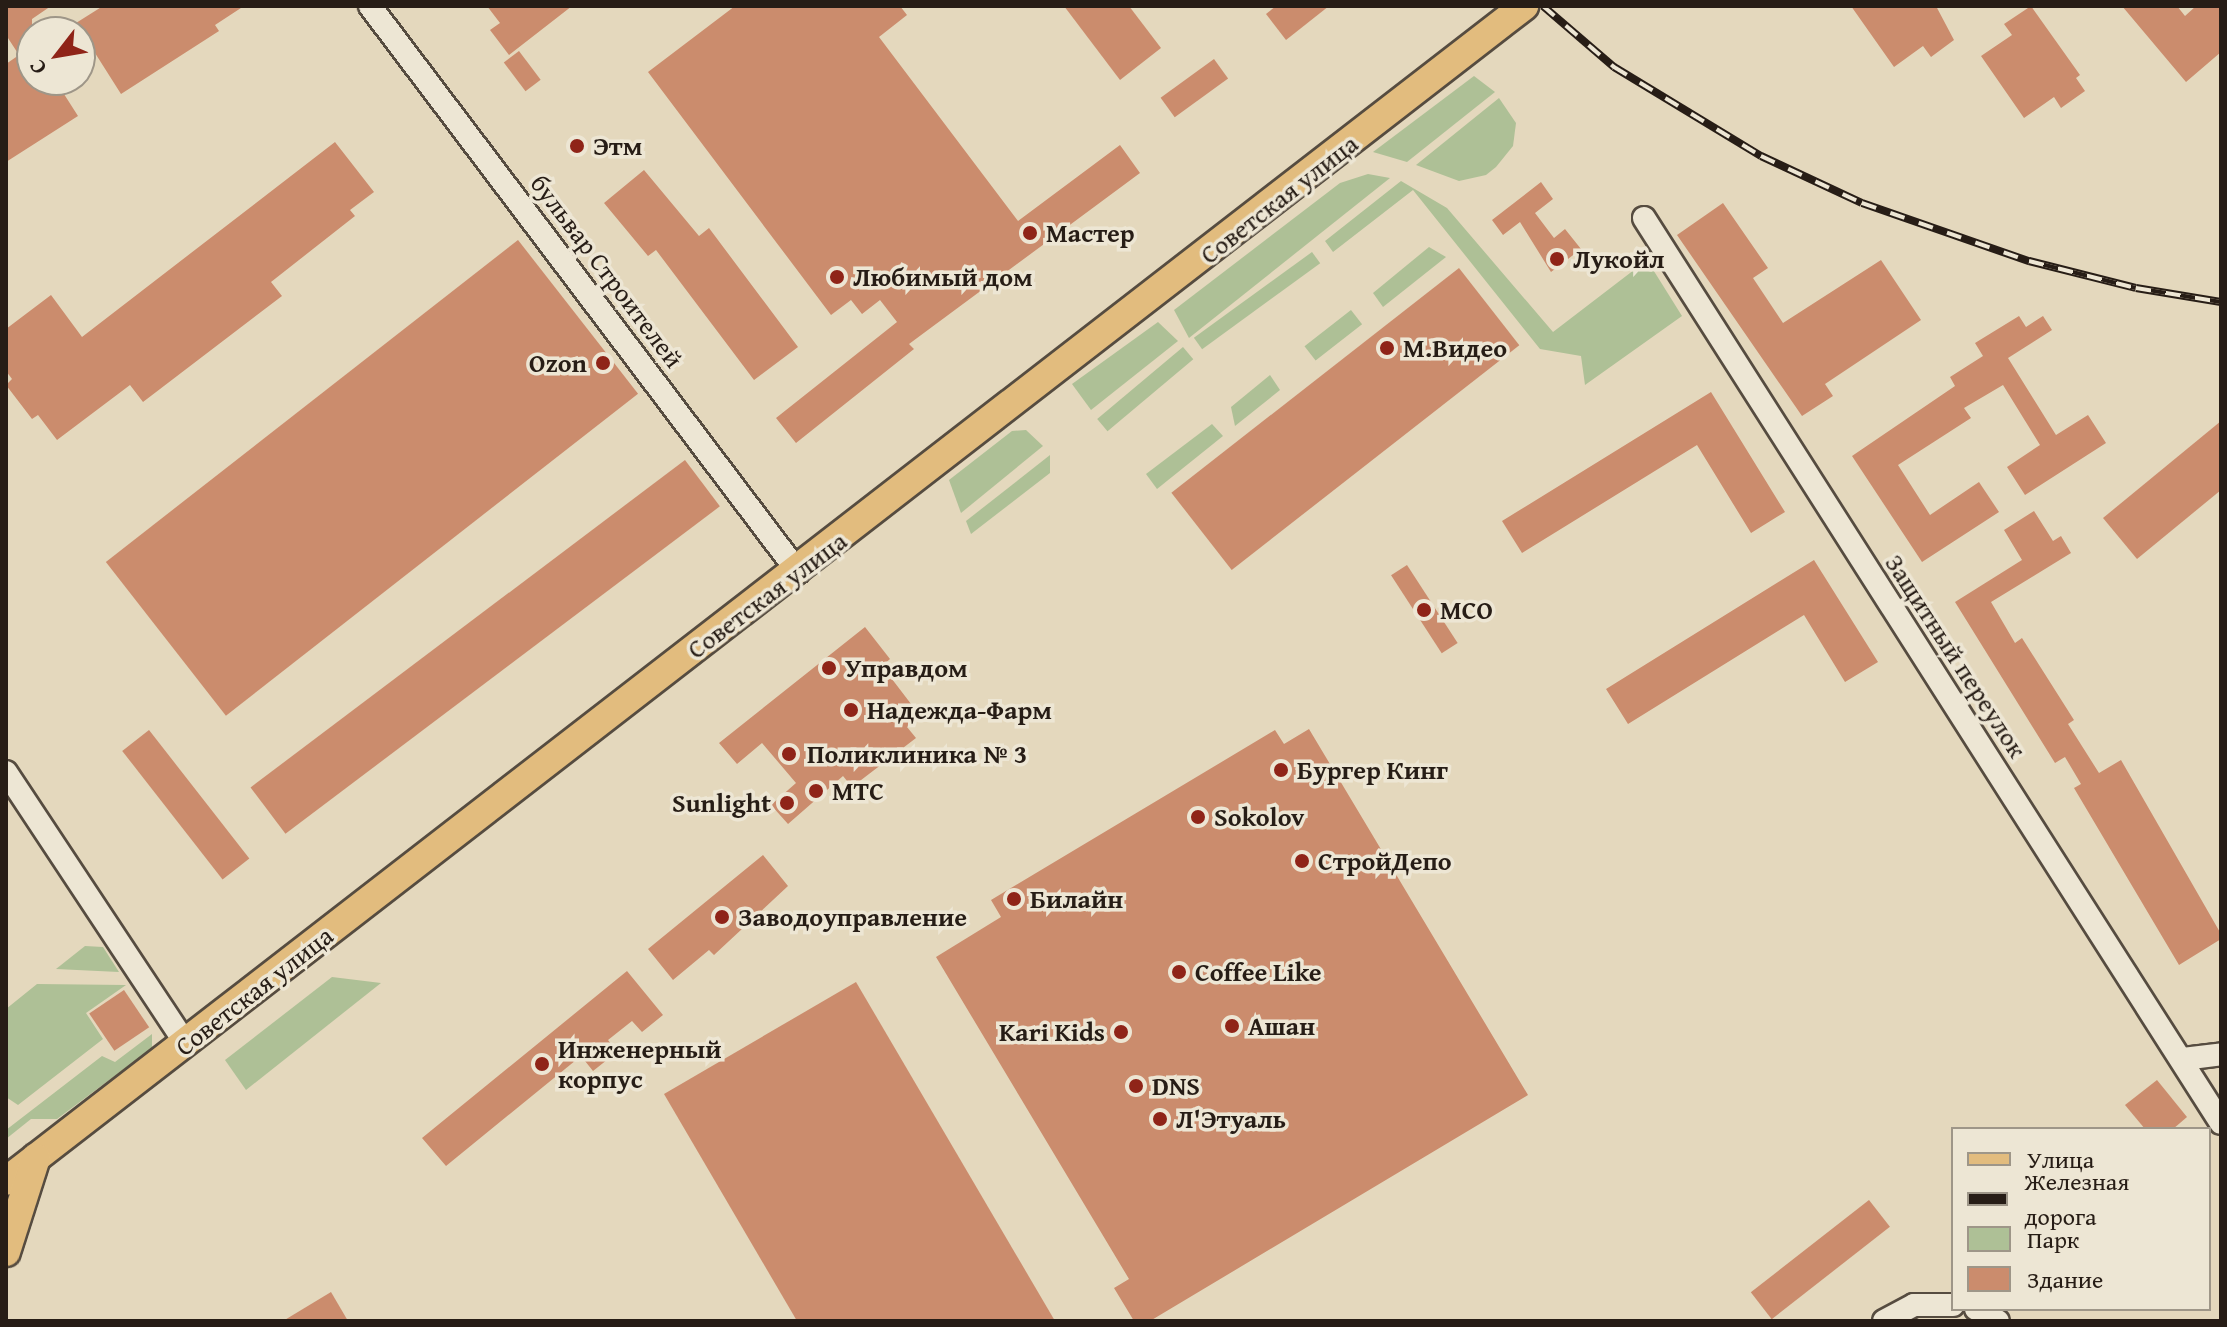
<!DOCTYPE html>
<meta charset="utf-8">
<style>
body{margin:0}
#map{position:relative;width:2227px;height:1327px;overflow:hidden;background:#e4d8bd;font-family:"Gentium Book Plus",serif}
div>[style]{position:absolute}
.green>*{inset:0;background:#aec096;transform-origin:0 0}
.building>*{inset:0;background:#cb8c6d;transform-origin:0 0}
.roads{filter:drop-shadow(2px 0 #564c40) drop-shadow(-2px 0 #564c40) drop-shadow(0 2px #564c40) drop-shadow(0 -2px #564c40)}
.minor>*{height:22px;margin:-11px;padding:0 11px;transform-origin:11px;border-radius:11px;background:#ede6d4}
.major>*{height:28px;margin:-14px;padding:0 14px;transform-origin:14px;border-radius:14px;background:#e2bc7e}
.rail>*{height:8px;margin-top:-4px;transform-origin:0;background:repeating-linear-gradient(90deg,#ede6d4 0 15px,#271d16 0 30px);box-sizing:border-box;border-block:2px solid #271d16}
.dots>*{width:22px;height:22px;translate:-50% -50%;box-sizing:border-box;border:4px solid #ede6d4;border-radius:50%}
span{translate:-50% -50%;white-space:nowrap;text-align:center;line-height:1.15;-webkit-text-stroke:7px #ede6d4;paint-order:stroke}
.poi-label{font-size:26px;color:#271d16;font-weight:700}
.left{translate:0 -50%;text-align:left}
.right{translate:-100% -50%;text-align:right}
.street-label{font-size:26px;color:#271d16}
.frame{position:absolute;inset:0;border:8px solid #271d16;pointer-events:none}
.legend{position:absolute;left:1951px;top:1127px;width:260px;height:184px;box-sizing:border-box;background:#ede6d4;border:2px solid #9e9688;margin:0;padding:10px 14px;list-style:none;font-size:24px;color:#271d16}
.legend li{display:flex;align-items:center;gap:16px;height:40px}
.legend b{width:40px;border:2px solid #9e9688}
.north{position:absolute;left:16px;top:16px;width:80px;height:80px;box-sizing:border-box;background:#ede6d4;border:2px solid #9e9688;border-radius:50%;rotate:239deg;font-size:22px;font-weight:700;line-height:32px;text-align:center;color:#271d16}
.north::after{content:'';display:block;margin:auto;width:28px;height:36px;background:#8f2418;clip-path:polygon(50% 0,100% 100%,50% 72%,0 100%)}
</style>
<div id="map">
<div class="green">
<i style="clip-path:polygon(1474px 76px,1495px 92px,1407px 162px,1373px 152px)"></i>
<i style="clip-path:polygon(1499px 98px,1516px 123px,1513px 146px,1496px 167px,1486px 175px,1459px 181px,1416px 165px)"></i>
<i style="clip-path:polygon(1368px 174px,1390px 178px,1189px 338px,1174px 310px,1340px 183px)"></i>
<i style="clip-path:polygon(1401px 181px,1447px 208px,1553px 332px,1647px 260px,1682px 316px,1585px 385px,1581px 356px,1540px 349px,1413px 190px,1333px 252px,1325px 241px)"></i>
<i style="clip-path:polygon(1429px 247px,1446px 257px,1383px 307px,1373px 293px)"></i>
<i style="left:1312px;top:252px;width:14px;height:146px;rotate:54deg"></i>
<i style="left:1351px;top:310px;width:18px;height:59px;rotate:52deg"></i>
<i style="clip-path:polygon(1158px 322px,1178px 341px,1091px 410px,1072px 384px)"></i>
<i style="left:1183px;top:347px;width:16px;height:112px;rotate:50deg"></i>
<i style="clip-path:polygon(1270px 375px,1280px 390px,1235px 426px,1231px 407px)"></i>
<i style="clip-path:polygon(1212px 424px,1223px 436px,1157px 489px,1146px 474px)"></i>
<i style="clip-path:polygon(1026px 430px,1043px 446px,961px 513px,949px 480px,1012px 431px)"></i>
<i style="clip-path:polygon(1050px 455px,1050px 473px,971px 534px,966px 521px)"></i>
<i style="clip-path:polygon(85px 946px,103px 947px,119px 972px,56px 969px)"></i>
<i style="clip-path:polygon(332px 977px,381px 983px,246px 1090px,225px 1060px)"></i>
<i style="clip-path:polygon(37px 984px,126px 985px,86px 1013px,103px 1039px,18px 1105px,6px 1097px,6px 1009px)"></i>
<i style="clip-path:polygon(152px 1034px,152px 1048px,57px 1119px,31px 1119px,6px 1139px,6px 1130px,102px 1056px,115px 1062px)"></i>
</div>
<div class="building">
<i style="clip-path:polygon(6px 6px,51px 6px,32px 19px,32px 80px,55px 80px,78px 116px,6px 162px,6px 64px,19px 55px,6px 35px)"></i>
<i style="clip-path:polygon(103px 6px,244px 6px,215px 25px,219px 31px,121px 94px,76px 23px)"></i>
<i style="clip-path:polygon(487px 6px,572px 6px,509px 55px,490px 30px,500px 23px)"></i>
<i style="clip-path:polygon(735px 6px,900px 6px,907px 15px,879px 37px,1018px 221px,1120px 145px,1140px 173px,909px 344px,914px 349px,796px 443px,776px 418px,897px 322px,880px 300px,862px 314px,851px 300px,831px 315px,648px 72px)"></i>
<i style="clip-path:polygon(1064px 6px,1129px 6px,1161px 48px,1120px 80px)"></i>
<i style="clip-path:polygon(1276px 6px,1329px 6px,1286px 40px,1266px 14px)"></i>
<i style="clip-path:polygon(1851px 6px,1936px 6px,1954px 40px,1931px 57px,1923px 46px,1894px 67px)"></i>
<i style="clip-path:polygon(2031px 6px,2080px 75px,2076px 78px,2085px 91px,2061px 108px,2054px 97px,2024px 118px,1981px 56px,2012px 35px,2004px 24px)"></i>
<i style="clip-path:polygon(2122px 6px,2177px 6px,2185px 16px,2196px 6px,2221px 6px,2221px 52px,2186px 82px)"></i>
<i style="left:519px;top:51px;width:36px;height:19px;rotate:53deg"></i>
<i style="left:1214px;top:59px;width:24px;height:66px;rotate:54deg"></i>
<i style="clip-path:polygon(335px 142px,374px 192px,350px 210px,355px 216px,271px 282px,282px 296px,143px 402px,130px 385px,57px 440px,38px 415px,32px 419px,6px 385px,12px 379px,6px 371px,6px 329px,51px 295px,82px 337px)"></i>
<i style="clip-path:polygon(644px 170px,699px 236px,709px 228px,798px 347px,754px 380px,656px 250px,648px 256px,604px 203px)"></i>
<i style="clip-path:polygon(1541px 182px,1553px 199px,1535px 213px,1554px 238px,1565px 229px,1581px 249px,1551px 272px,1520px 222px,1503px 235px,1492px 220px)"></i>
<i style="clip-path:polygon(1723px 203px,1768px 268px,1753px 278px,1783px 323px,1881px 260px,1921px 320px,1825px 384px,1833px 396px,1802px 416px,1677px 235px)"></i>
<i style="left:518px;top:240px;width:195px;height:523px;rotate:52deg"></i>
<i style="left:1459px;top:268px;width:98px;height:365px;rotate:52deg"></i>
<i style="clip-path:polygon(2019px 316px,2026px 327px,2043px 316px,2052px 330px,2008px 358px,2056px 435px,2088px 415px,2106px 443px,2025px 495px,2007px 467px,2040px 445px,2003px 385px,1964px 408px,1971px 418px,1898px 465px,1930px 515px,1979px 482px,1999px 512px,1922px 562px,1852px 456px,1955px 386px,1950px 377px,1983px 356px,1975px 343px)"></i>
<i style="clip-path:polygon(1711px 392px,1785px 512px,1751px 533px,1697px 445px,1522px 553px,1502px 521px)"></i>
<i style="clip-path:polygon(2221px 421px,2221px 490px,2137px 559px,2103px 518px)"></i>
<i style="left:685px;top:460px;width:58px;height:544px;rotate:53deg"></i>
<i style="clip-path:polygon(2034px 511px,2053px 541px,2061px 536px,2071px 553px,1991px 602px,2015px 643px,2022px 638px,2074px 720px,2068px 724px,2099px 773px,2121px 760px,2221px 934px,2221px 939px,2179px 965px,2074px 788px,2081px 784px,2065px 757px,2055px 763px,1955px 602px,2022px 560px,2004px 530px)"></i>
<i style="clip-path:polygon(1814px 560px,1878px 662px,1845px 682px,1804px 615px,1628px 724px,1606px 689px)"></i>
<i style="left:1407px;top:565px;width:93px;height:19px;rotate:57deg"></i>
<i style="clip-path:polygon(865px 627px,890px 659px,882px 666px,921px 717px,907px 727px,916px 738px,852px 787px,843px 776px,788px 824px,771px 805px,796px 783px,762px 743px,737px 764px,719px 743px)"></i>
<i style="clip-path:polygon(1309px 729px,1528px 1095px,1150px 1321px,1134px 1321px,1114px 1288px,1129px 1279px,936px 957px,1001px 917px,991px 900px,1275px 730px,1284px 744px)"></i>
<i style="left:149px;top:730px;width:163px;height:34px;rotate:52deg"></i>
<i style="clip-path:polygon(763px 855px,788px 886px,714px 955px,709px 950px,673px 980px,648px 949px)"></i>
<i style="clip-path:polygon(627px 971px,663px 1015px,642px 1032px,632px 1021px,608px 1040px,617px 1052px,593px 1071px,581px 1056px,446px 1166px,422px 1138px)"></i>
<i style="clip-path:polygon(856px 982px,1055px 1321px,797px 1321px,664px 1094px)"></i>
<i style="left:124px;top:990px;width:45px;height:42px;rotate:56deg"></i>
<i style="clip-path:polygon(2157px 1080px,2187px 1117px,2173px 1129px,2145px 1129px,2125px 1105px)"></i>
<i style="left:1869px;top:1200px;width:34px;height:150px;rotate:52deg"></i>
<i style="clip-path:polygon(331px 1292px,348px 1321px,283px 1321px)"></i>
</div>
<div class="roads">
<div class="minor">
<i style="left:370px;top:6px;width:710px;rotate:52.9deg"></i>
<i style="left:1644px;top:218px;width:1073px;rotate:57.48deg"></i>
<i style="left:6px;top:772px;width:326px;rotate:56.5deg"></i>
<i style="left:2183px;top:1059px;width:38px;rotate:-7deg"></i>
<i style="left:1976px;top:1309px;width:25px;rotate:29deg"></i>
<i style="left:1884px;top:1321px;width:34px;rotate:-28deg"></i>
<i style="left:1914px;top:1305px;width:39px"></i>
</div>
<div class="major">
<i style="left:6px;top:1181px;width:1920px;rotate:-37.74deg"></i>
<i style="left:6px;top:1252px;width:99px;rotate:-72.3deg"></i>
</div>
</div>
<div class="rail">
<i style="left:1543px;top:6px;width:94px;rotate:40.7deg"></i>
<i style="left:1614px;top:67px;width:172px;rotate:31.2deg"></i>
<i style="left:1761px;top:156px;width:111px;rotate:25deg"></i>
<i style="left:1862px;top:203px;width:177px;rotate:19.2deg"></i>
<i style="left:2029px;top:261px;width:110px;rotate:14.2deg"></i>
<i style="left:2136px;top:288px;width:86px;rotate:9.4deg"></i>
</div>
<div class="dots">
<i style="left:577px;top:146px;background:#8f2418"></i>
<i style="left:1030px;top:233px;background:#8f2418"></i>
<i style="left:1557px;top:259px;background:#8f2418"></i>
<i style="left:837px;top:277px;background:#8f2418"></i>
<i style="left:1387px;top:348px;background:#8f2418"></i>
<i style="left:603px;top:363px;background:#8f2418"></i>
<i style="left:1424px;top:610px;background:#8f2418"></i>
<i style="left:829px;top:668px;background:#8f2418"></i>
<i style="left:851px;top:710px;background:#8f2418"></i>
<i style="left:789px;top:754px;background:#8f2418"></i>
<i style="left:1281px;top:770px;background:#8f2418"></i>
<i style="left:816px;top:791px;background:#8f2418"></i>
<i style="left:787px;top:803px;background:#8f2418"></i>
<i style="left:1198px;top:817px;background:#8f2418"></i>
<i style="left:1302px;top:861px;background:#8f2418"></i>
<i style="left:1014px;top:899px;background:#8f2418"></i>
<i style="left:722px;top:917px;background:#8f2418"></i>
<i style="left:1179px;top:972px;background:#8f2418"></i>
<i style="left:1232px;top:1026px;background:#8f2418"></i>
<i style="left:1121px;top:1032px;background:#8f2418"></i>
<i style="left:542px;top:1064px;background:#8f2418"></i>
<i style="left:1136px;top:1086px;background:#8f2418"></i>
<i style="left:1160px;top:1119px;background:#8f2418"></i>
</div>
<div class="poi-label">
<span class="left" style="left:593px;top:146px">Этм</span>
<span class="left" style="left:1046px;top:233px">Мастер</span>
<span class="left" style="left:1573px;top:259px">Лукойл</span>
<span class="left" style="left:853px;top:277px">Любимый дом</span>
<span class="left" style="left:1403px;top:348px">М.Видео</span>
<span class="right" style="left:587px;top:363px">Ozon</span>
<span class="left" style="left:1440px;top:610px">МСО</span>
<span class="left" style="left:845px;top:668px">Управдом</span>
<span class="left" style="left:867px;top:710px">Надежда-Фарм</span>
<span class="left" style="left:807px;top:754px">Поликлиника № 3</span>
<span class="left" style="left:1297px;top:770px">Бургер Кинг</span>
<span class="left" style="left:832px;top:791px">МТС</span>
<span class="right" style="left:771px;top:803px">Sunlight</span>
<span class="left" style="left:1214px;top:817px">Sokolov</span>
<span class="left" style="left:1318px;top:861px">СтройДепо</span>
<span class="left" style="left:1030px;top:899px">Билайн</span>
<span class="left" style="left:738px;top:917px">Заводоуправление</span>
<span class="left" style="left:1195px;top:972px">Coffee Like</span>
<span class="left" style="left:1248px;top:1026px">Ашан</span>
<span class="right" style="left:1105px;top:1032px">Kari Kids</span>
<span class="left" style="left:558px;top:1064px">Инженерный<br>корпус</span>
<span class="left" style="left:1152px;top:1086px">DNS</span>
<span class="left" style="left:1176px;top:1119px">Л'Этуаль</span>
</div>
<div class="street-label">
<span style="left:1279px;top:199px;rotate:-38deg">Советская улица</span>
<span style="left:607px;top:271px;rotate:53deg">бульвар Строителей</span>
<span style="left:767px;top:595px;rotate:-37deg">Советская улица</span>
<span style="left:1956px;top:656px;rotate:57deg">Защитный переулок</span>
<span style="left:254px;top:991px;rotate:-38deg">Советская улица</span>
</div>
<div class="frame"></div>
<ul class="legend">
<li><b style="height:10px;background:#e2bc7e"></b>Улица</li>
<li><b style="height:10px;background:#271d16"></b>Железная дорога</li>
<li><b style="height:22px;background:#aec096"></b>Парк</li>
<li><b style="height:22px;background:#cb8c6d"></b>Здание</li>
</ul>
<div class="north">С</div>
</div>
